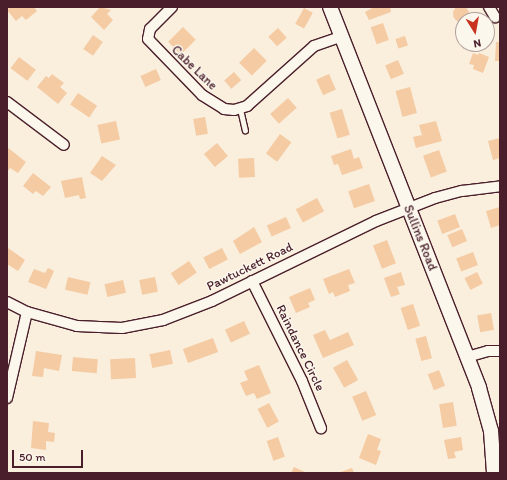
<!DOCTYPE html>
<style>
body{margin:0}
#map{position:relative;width:507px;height:480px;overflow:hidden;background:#faeedd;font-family:Itim,sans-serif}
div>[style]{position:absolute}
.building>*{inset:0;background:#f4cba3;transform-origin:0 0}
.round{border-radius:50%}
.roads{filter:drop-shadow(1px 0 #4a1f2b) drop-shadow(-1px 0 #4a1f2b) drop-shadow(0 1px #4a1f2b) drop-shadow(0 -1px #4a1f2b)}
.lane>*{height:5px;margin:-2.5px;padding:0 2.5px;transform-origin:2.5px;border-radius:2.5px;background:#fbf7ec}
.street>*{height:10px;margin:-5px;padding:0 5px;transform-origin:5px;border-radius:5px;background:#fbf7ec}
.secondary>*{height:14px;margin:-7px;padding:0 7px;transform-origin:7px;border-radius:7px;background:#fbf7ec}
span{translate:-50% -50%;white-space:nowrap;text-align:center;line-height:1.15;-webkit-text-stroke:3px #fbf7ec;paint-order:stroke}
.street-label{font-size:13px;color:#4a1f2b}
.frame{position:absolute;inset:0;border:8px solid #4a1f2b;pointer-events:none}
.north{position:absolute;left:455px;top:12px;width:40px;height:40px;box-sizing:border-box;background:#fbf7ec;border:1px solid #b4a19f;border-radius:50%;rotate:169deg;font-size:11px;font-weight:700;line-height:16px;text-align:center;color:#4a1f2b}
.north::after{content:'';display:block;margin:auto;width:14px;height:18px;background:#c8321e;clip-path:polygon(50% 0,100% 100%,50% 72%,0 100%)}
.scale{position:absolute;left:12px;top:450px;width:71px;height:18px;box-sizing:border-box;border:2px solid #4a1f2b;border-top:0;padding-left:5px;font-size:12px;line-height:14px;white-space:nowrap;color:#4a1f2b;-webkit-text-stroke:3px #fbf7ec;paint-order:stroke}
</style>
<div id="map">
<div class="building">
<i class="round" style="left:453px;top:6px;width:16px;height:16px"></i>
<i style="clip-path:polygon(10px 7px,34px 7px,37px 11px,26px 20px,22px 16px,16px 21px,7px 10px)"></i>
<i style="clip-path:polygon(100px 7px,111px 10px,107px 14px,113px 20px,104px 30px,91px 17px)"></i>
<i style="clip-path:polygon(374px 7px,390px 7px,391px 12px,369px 20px,365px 12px)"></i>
<i style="left:304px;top:8px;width:10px;height:18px;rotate:29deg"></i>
<i style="left:383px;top:23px;width:18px;height:13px;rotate:71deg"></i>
<i style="left:183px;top:27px;width:18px;height:21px;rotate:45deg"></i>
<i style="left:278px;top:28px;width:13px;height:13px;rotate:48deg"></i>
<i style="left:93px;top:35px;width:12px;height:17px;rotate:35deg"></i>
<i style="clip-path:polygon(463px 35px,463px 44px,474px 44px,463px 49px,458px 36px)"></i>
<i style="left:405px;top:36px;width:10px;height:10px;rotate:73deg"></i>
<i style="clip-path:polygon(496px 42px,500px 42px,500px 61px,495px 61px)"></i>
<i style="left:254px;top:48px;width:18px;height:21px;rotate:45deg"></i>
<i style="clip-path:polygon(473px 53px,478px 55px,479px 53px,489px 57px,483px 73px,473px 69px,474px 65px,469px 64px)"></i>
<i style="left:19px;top:57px;width:21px;height:14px;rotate:37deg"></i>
<i style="left:398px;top:60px;width:15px;height:14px;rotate:67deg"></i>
<i style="left:156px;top:69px;width:12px;height:17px;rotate:66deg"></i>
<i style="left:234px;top:72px;width:11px;height:13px;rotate:49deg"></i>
<i style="clip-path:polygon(52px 74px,64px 83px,60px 87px,67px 93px,58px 104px,37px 87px,46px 76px,49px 78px)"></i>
<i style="left:329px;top:74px;width:17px;height:14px;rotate:66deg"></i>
<i style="left:410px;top:87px;width:27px;height:15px;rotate:75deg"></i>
<i style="left:78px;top:93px;width:23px;height:14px;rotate:34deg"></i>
<i style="left:288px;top:98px;width:13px;height:24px;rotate:48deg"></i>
<i style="left:342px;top:109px;width:27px;height:13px;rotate:73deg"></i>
<i style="left:205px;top:117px;width:17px;height:12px;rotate:80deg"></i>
<i style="left:116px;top:121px;width:19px;height:19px;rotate:78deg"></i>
<i style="clip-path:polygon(436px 121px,442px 141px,416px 148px,413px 137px,422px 135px,419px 125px)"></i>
<i style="left:280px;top:134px;width:14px;height:24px;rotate:36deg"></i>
<i style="clip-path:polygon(500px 138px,500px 158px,493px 160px,488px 141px)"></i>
<i style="left:217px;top:143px;width:17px;height:17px;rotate:50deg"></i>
<i style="clip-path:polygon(7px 147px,26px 162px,18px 173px,10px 168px,7px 172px)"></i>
<i style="clip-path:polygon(351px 149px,354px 159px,359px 157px,363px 168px,342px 175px,338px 164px,334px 165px,331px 156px)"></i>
<i style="left:439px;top:150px;width:23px;height:17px;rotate:70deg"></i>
<i style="clip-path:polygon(102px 156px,116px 165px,102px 181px,90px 173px)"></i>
<i style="left:254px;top:158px;width:19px;height:16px;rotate:87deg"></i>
<i style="clip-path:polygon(33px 173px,51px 187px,43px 196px,36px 191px,33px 194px,23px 186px)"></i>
<i style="clip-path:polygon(82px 177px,86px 198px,80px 199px,79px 195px,65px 198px,61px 181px)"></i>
<i style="left:369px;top:184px;width:18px;height:22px;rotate:71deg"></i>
<i style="left:317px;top:198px;width:15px;height:24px;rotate:62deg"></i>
<i style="clip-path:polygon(500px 207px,500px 225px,491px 228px,486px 211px)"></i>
<i style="left:455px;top:214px;width:14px;height:19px;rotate:69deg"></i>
<i style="left:286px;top:217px;width:12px;height:21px;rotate:66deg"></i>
<i style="clip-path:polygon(254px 227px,262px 242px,240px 254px,233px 241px)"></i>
<i style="left:462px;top:229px;width:13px;height:16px;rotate:67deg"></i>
<i style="left:387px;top:240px;width:25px;height:15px;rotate:69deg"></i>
<i style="clip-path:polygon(8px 248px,25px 260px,18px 271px,7px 264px)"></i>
<i style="left:222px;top:248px;width:13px;height:21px;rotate:63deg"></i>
<i style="left:473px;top:252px;width:14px;height:18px;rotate:69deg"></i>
<i style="left:189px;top:261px;width:14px;height:22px;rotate:56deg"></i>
<i style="clip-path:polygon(48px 268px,54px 271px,46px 289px,28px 282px,34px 269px,45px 273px)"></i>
<i style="clip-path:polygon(349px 269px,355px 283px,348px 285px,350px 291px,335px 297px,333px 292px,329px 294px,323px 279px)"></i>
<i style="clip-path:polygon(401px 272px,405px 285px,397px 287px,400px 294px,391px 297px,384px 278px)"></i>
<i style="left:477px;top:272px;width:13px;height:14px;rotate:63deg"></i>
<i style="left:68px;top:277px;width:23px;height:13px;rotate:13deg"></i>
<i style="left:155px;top:277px;width:15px;height:16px;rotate:79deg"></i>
<i style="left:123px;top:280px;width:13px;height:19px;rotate:77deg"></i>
<i style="clip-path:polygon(310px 288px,315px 300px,308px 303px,310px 307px,296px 313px,289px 297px)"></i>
<i style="left:413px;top:304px;width:23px;height:13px;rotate:72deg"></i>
<i style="left:491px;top:313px;width:17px;height:14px;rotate:80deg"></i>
<i style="left:244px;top:321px;width:14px;height:21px;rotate:65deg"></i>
<i style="clip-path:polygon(325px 330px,330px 340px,348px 332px,354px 345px,323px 358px,313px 335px)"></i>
<i style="left:426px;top:336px;width:23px;height:11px;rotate:75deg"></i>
<i style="left:213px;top:338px;width:15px;height:32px;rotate:70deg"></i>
<i style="left:170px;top:350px;width:14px;height:21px;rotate:78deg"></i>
<i style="clip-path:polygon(36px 351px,62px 355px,59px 371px,44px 368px,43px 377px,32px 376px)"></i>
<i style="left:73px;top:357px;width:25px;height:14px;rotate:5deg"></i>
<i style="left:135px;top:358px;width:20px;height:25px;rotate:87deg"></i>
<i style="left:347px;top:360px;width:23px;height:16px;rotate:61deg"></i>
<i style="clip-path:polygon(259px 365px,271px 393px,257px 399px,254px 393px,246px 396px,240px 383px,248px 380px,244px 371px)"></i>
<i style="left:439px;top:370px;width:17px;height:12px;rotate:69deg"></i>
<i style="left:366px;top:391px;width:26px;height:15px;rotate:67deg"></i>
<i style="left:453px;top:402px;width:24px;height:14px;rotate:81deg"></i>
<i style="left:269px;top:403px;width:21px;height:13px;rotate:62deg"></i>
<i style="clip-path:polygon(33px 421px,49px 423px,48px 432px,55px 433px,54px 442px,46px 441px,46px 450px,31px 448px)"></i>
<i style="clip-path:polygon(368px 434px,381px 439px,377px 450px,381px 451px,376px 465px,359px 458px)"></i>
<i style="left:278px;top:437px;width:21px;height:12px;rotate:71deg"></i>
<i style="clip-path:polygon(461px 437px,463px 450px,454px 452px,456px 458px,448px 459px,444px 440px)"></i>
<i style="clip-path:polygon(294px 467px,307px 473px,291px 473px)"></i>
<i style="clip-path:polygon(352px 468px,354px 473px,338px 473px)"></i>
</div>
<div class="roads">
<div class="lane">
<i style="left:240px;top:109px;width:22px;rotate:77deg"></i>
</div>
<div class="street">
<i style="left:172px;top:7px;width:31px;rotate:135deg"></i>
<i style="left:150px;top:29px;width:10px;rotate:101deg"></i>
<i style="left:148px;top:39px;width:78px;rotate:46deg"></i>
<i style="left:202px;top:95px;width:26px;rotate:32deg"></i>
<i style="left:224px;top:109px;width:10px;rotate:6deg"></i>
<i style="left:234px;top:110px;width:14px;rotate:-17deg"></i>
<i style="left:247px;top:106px;width:90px;rotate:-41.8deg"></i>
<i style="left:314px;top:46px;width:28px;rotate:-19deg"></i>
<i style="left:489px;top:7px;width:12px;rotate:59deg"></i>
<i style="left:7px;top:102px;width:71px;rotate:37deg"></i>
<i style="left:252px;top:281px;width:112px;rotate:63.4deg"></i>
<i style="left:302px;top:381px;width:51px;rotate:68deg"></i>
<i style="left:7px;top:302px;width:22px;rotate:27deg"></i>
<i style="left:27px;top:312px;width:52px;rotate:15.6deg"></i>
<i style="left:77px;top:326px;width:45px;rotate:2.5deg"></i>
<i style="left:122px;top:328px;width:42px;rotate:-11deg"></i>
<i style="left:163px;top:320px;width:53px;rotate:-21.2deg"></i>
<i style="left:212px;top:301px;width:182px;rotate:-26deg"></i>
<i style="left:376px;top:221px;width:63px;rotate:-21.3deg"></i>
<i style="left:435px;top:198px;width:28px;rotate:-15deg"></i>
<i style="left:462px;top:191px;width:38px;rotate:-7deg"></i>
<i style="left:467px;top:357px;width:22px;rotate:-16deg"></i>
<i style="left:488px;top:351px;width:12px"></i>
<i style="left:7px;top:398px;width:88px;rotate:-76.9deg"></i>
</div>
<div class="secondary">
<i style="left:330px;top:7px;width:409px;rotate:68.6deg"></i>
<i style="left:479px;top:388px;width:45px;rotate:74.4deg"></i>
<i style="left:491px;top:431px;width:42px;rotate:85.9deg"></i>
</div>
</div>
<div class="street-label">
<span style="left:194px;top:68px;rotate:44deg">Cabe Lane</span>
<span style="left:420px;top:238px;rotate:68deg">Sullins Road</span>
<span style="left:250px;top:267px;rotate:-26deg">Pawtuckett Road</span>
<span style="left:300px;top:348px;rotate:64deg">Raindance Circle</span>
</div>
<div class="frame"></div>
<div class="north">N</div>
<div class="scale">50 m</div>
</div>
